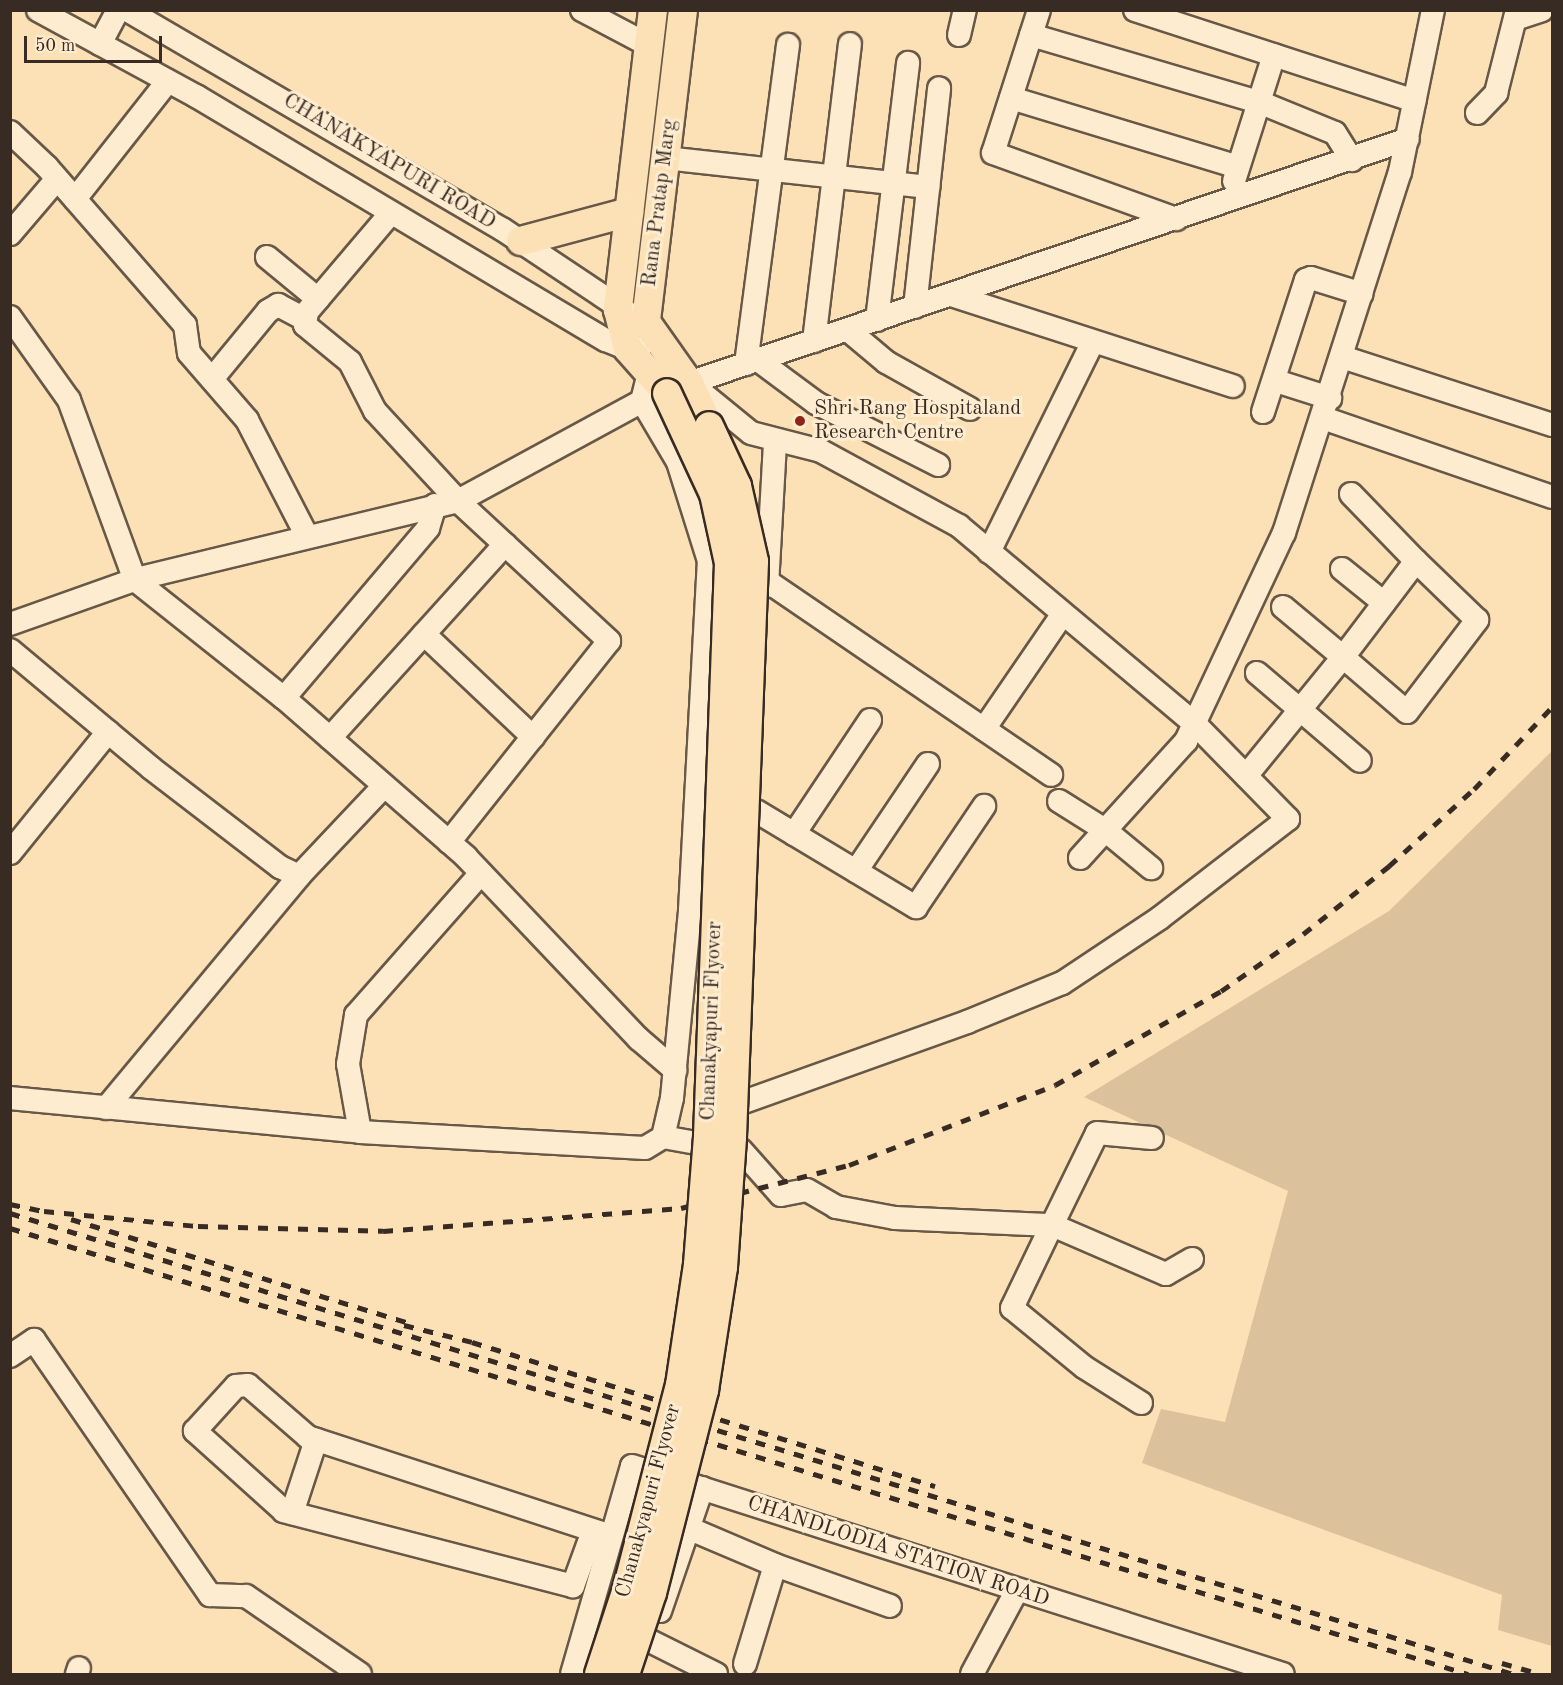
<!DOCTYPE html>
<style>
body{margin:0}
#map{position:relative;width:1563px;height:1685px;overflow:hidden;background:#fde1b6;font-family:"Old Standard TT",serif}
div>[style]{position:absolute}
.green>*{inset:0;background:#dbc29d}
.roads{filter:drop-shadow(2px 0 #685848) drop-shadow(-2px 0 #685848) drop-shadow(0 2px #685848) drop-shadow(0 -2px #685848)}
.minor>*{height:22px;margin:-11px;padding:0 11px;transform-origin:11px;border-radius:11px;background:#feecd0}
.major>*{height:28px;margin:-14px;padding:0 14px;transform-origin:14px;border-radius:14px;background:#fde1b6}
.rail>*{height:4.5px;margin-top:-2.25px;transform-origin:0;background:repeating-linear-gradient(90deg,#372b24 0 10px,transparent 0 20px)}
.bridges{filter:drop-shadow(2px 0 #372b24) drop-shadow(-2px 0 #372b24) drop-shadow(0 2px #372b24) drop-shadow(0 -2px #372b24)}
.major-bridge>*{height:28px;margin:-14px;padding:0 14px;transform-origin:14px;border-radius:14px;background:#fde1b6}
.dots>*{width:16px;height:16px;translate:-50% -50%;box-sizing:border-box;border:3px solid #feecd0;border-radius:50%}
span{translate:-50% -50%;white-space:nowrap;text-align:center;line-height:1.15;-webkit-text-stroke:6px #feecd0;paint-order:stroke}
.street-label{font-size:21px;color:#372b24}
.poi-label{font-size:21px;color:#372b24}
.left{translate:0 -50%;text-align:left}
.frame{position:absolute;inset:0;border:12px solid #372b24;pointer-events:none}
.scale{position:absolute;left:24px;top:36px;width:138px;height:27px;box-sizing:border-box;border:3px solid #372b24;border-top:0;padding-left:8px;font-size:18px;line-height:21px;white-space:nowrap;color:#372b24;-webkit-text-stroke:4px #feecd0;paint-order:stroke}
</style>
<div id="map">
<div class="green">
<i style="clip-path:polygon(1552px 751px,1552px 1646px,1498px 1630px,1502px 1595px,1142px 1463px,1161px 1409px,1225px 1422px,1288px 1191px,1084px 1097px,1389px 911px)"></i>
</div>
<div class="roads">
<div class="minor">
<i style="left:38px;top:10px;width:180px;rotate:28.6deg"></i>
<i style="left:196px;top:96px;width:477px;rotate:30.8deg"></i>
<i style="left:606px;top:340px;width:24px;rotate:22deg"></i>
<i style="left:628px;top:349px;width:12px;rotate:-5deg"></i>
<i style="left:127px;top:10px;width:434px;rotate:30.3deg"></i>
<i style="left:502px;top:229px;width:155px;rotate:33.7deg"></i>
<i style="left:582px;top:10px;width:75px;rotate:27.9deg"></i>
<i style="left:1039px;top:10px;width:150px;rotate:107.8deg"></i>
<i style="left:993px;top:153px;width:195px;rotate:19.8deg"></i>
<i style="left:1135px;top:10px;width:294px;rotate:18deg"></i>
<i style="left:1515px;top:19px;width:28px;rotate:-18deg"></i>
<i style="left:959px;top:35px;width:26px;rotate:-77deg"></i>
<i style="left:1031px;top:35px;width:238px;rotate:16.4deg"></i>
<i style="left:1259px;top:102px;width:82px;rotate:22.2deg"></i>
<i style="left:1335px;top:133px;width:32px;rotate:58deg"></i>
<i style="left:100px;top:44px;width:38px;rotate:-62deg"></i>
<i style="left:1011px;top:98px;width:237px;rotate:16.9deg"></i>
<i style="left:1477px;top:113px;width:28px;rotate:-46deg"></i>
<i style="left:1496px;top:93px;width:86px;rotate:-75.8deg"></i>
<i style="left:10px;top:132px;width:51px;rotate:43.4deg"></i>
<i style="left:47px;top:167px;width:210px;rotate:48.9deg"></i>
<i style="left:185px;top:325px;width:28px;rotate:82deg"></i>
<i style="left:189px;top:353px;width:89px;rotate:49.1deg"></i>
<i style="left:247px;top:420px;width:131px;rotate:62.7deg"></i>
<i style="left:665px;top:158px;width:265px;rotate:6.3deg"></i>
<i style="left:1234px;top:181px;width:132px;rotate:-72.4deg"></i>
<i style="left:75px;top:199px;width:150px;rotate:-51.8deg"></i>
<i style="left:390px;top:214px;width:128px;rotate:130.3deg"></i>
<i style="left:307px;top:312px;width:13px;rotate:99deg"></i>
<i style="left:305px;top:325px;width:58px;rotate:39.4deg"></i>
<i style="left:350px;top:362px;width:55px;rotate:63deg"></i>
<i style="left:375px;top:411px;width:122px;rotate:47.3deg"></i>
<i style="left:458px;top:501px;width:206px;rotate:42.8deg"></i>
<i style="left:609px;top:641px;width:257px;rotate:128.5deg"></i>
<i style="left:10px;top:234px;width:72px;rotate:-49.5deg"></i>
<i style="left:267px;top:257px;width:66px;rotate:39.5deg"></i>
<i style="left:951px;top:295px;width:296px;rotate:17.9deg"></i>
<i style="left:915px;top:307px;width:220px;rotate:-83.7deg"></i>
<i style="left:10px;top:317px;width:102px;rotate:54.6deg"></i>
<i style="left:69px;top:400px;width:192px;rotate:69.9deg"></i>
<i style="left:135px;top:580px;width:190px;rotate:38.4deg"></i>
<i style="left:284px;top:698px;width:242px;rotate:41.1deg"></i>
<i style="left:466px;top:857px;width:251px;rotate:46.5deg"></i>
<i style="left:639px;top:1039px;width:48px;rotate:40.7deg"></i>
<i style="left:877px;top:320px;width:259px;rotate:-83.1deg"></i>
<i style="left:848px;top:330px;width:50px;rotate:40.1deg"></i>
<i style="left:886px;top:362px;width:96px;rotate:29.2deg"></i>
<i style="left:814px;top:341px;width:299px;rotate:-83.1deg"></i>
<i style="left:1342px;top:357px;width:221px;rotate:17.9deg"></i>
<i style="left:758px;top:360px;width:72px;rotate:36.6deg"></i>
<i style="left:816px;top:403px;width:137px;rotate:26.9deg"></i>
<i style="left:746px;top:364px;width:322px;rotate:-82.5deg"></i>
<i style="left:212px;top:379px;width:88px;rotate:-50.5deg"></i>
<i style="left:268px;top:311px;width:12px;rotate:-31deg"></i>
<i style="left:278px;top:305px;width:30px;rotate:28deg"></i>
<i style="left:1276px;top:381px;width:57px;rotate:17.5deg"></i>
<i style="left:689px;top:383px;width:759px;rotate:-18.75deg"></i>
<i style="left:691px;top:384px;width:77px;rotate:39.2deg"></i>
<i style="left:751px;top:433px;width:72px;rotate:14.4deg"></i>
<i style="left:821px;top:451px;width:157px;rotate:28.5deg"></i>
<i style="left:959px;top:526px;width:308px;rotate:40deg"></i>
<i style="left:1195px;top:724px;width:133px;rotate:45.6deg"></i>
<i style="left:1288px;top:819px;width:162px;rotate:142.3deg"></i>
<i style="left:1160px;top:918px;width:118px;rotate:146.4deg"></i>
<i style="left:1062px;top:983px;width:103px;rotate:157.7deg"></i>
<i style="left:967px;top:1022px;width:240px;rotate:160.3deg"></i>
<i style="left:1263px;top:412px;width:139px;rotate:-72deg"></i>
<i style="left:1306px;top:280px;width:5px;rotate:-22deg"></i>
<i style="left:1311px;top:278px;width:53px;rotate:17.4deg"></i>
<i style="left:1323px;top:418px;width:242px;rotate:19deg"></i>
<i style="left:1351px;top:494px;width:93px;rotate:45.9deg"></i>
<i style="left:1416px;top:561px;width:121px;rotate:127.2deg"></i>
<i style="left:1343px;top:657px;width:84px;rotate:40.7deg"></i>
<i style="left:1407px;top:712px;width:116px;rotate:-52.7deg"></i>
<i style="left:1477px;top:620px;width:85px;rotate:-136deg"></i>
<i style="left:989px;top:552px;width:234px;rotate:-63.7deg"></i>
<i style="left:1342px;top:569px;width:54px;rotate:39deg"></i>
<i style="left:767px;top:581px;width:344px;rotate:34.3deg"></i>
<i style="left:767px;top:586px;width:145px;rotate:-86.8deg"></i>
<i style="left:10px;top:624px;width:138px;rotate:-19.5deg"></i>
<i style="left:140px;top:578px;width:327px;rotate:-13.6deg"></i>
<i style="left:458px;top:501px;width:209px;rotate:-28.5deg"></i>
<i style="left:424px;top:634px;width:150px;rotate:43.4deg"></i>
<i style="left:10px;top:650px;width:184px;rotate:39.9deg"></i>
<i style="left:151px;top:768px;width:163px;rotate:37.5deg"></i>
<i style="left:280px;top:867px;width:21px;rotate:25deg"></i>
<i style="left:299px;top:876px;width:124px;rotate:-46.6deg"></i>
<i style="left:1257px;top:673px;width:135px;rotate:40.5deg"></i>
<i style="left:284px;top:698px;width:223px;rotate:-49.7deg"></i>
<i style="left:428px;top:528px;width:24px;rotate:-73deg"></i>
<i style="left:984px;top:729px;width:138px;rotate:-55.6deg"></i>
<i style="left:330px;top:738px;width:261px;rotate:-47.9deg"></i>
<i style="left:1246px;top:776px;width:154px;rotate:-50.8deg"></i>
<i style="left:1343px;top:657px;width:78px;rotate:-140.2deg"></i>
<i style="left:1059px;top:801px;width:54px;rotate:32.2deg"></i>
<i style="left:1105px;top:830px;width:60px;rotate:39.6deg"></i>
<i style="left:756px;top:811px;width:187px;rotate:31deg"></i>
<i style="left:916px;top:907px;width:122px;rotate:-56deg"></i>
<i style="left:794px;top:834px;width:137px;rotate:-56.3deg"></i>
<i style="left:10px;top:853px;width:156px;rotate:-51deg"></i>
<i style="left:1080px;top:858px;width:158px;rotate:-47.8deg"></i>
<i style="left:1186px;top:741px;width:230px;rotate:-64.8deg"></i>
<i style="left:1284px;top:533px;width:379px;rotate:-72.2deg"></i>
<i style="left:1400px;top:172px;width:165px;rotate:-78.5deg"></i>
<i style="left:856px;top:871px;width:129px;rotate:-56.1deg"></i>
<i style="left:10px;top:1098px;width:352px;rotate:5.5deg"></i>
<i style="left:360px;top:1132px;width:285px;rotate:3.2deg"></i>
<i style="left:645px;top:1148px;width:21px;rotate:-31deg"></i>
<i style="left:663px;top:1137px;width:40px;rotate:-77deg"></i>
<i style="left:672px;top:1098px;width:189px;rotate:-84.5deg"></i>
<i style="left:690px;top:910px;width:350px;rotate:-86.9deg"></i>
<i style="left:709px;top:561px;width:104px;rotate:-107.4deg"></i>
<i style="left:678px;top:462px;width:71px;rotate:-120.5deg"></i>
<i style="left:642px;top:401px;width:29px;rotate:-76deg"></i>
<i style="left:106px;top:1108px;width:302px;rotate:-50.2deg"></i>
<i style="left:360px;top:1132px;width:69px;rotate:-100deg"></i>
<i style="left:348px;top:1064px;width:50px;rotate:-80.7deg"></i>
<i style="left:356px;top:1015px;width:189px;rotate:-48.6deg"></i>
<i style="left:663px;top:1137px;width:62px;rotate:10.2deg"></i>
<i style="left:741px;top:1150px;width:60px;rotate:48.4deg"></i>
<i style="left:781px;top:1195px;width:26px;rotate:-11deg"></i>
<i style="left:807px;top:1190px;width:34px;rotate:30deg"></i>
<i style="left:836px;top:1207px;width:60px;rotate:10.6deg"></i>
<i style="left:895px;top:1218px;width:157px;rotate:2.6deg"></i>
<i style="left:1052px;top:1225px;width:102px;rotate:-63.9deg"></i>
<i style="left:1097px;top:1133px;width:55px;rotate:5.2deg"></i>
<i style="left:10px;top:1356px;width:29px;rotate:-34deg"></i>
<i style="left:34px;top:1340px;width:310px;rotate:55.4deg"></i>
<i style="left:210px;top:1595px;width:36px;rotate:2deg"></i>
<i style="left:246px;top:1596px;width:138px;rotate:34.4deg"></i>
<i style="left:1141px;top:1403px;width:67px;rotate:-147.7deg"></i>
<i style="left:1084px;top:1367px;width:93px;rotate:-140.7deg"></i>
<i style="left:1012px;top:1308px;width:92px;rotate:-64.3deg"></i>
<i style="left:1052px;top:1225px;width:124px;rotate:23.3deg"></i>
<i style="left:1166px;top:1274px;width:30px;rotate:-30deg"></i>
<i style="left:292px;top:1513px;width:77px;rotate:-71.8deg"></i>
<i style="left:688px;top:1528px;width:95px;rotate:23deg"></i>
<i style="left:593px;top:1531px;width:59px;rotate:110deg"></i>
<i style="left:573px;top:1586px;width:299px;rotate:-165.5deg"></i>
<i style="left:284px;top:1511px;width:120px;rotate:-138deg"></i>
<i style="left:195px;top:1431px;width:61px;rotate:-47.7deg"></i>
<i style="left:236px;top:1386px;width:12px;rotate:-5deg"></i>
<i style="left:248px;top:1385px;width:79px;rotate:40.9deg"></i>
<i style="left:308px;top:1437px;width:319px;rotate:18.1deg"></i>
<i style="left:660px;top:1611px;width:130px;rotate:-71.1deg"></i>
<i style="left:650px;top:1641px;width:74px;rotate:26.6deg"></i>
<i style="left:745px;top:1664px;width:103px;rotate:-73.1deg"></i>
<i style="left:775px;top:1565px;width:122px;rotate:19.6deg"></i>
<i style="left:77px;top:1674px;width:6px;rotate:-72deg"></i>
<i style="left:572px;top:1674px;width:216px;rotate:-73.9deg"></i>
<i style="left:632px;top:1466px;width:683px;rotate:17.72deg"></i>
<i style="left:972px;top:1674px;width:93px;rotate:-61.8deg"></i>
</div>
<div class="major">
<i style="left:653px;top:10px;width:302px;rotate:96.7deg"></i>
<i style="left:618px;top:310px;width:40px;rotate:75.6deg"></i>
<i style="left:628px;top:349px;width:59px;rotate:48.4deg"></i>
<i style="left:683px;top:10px;width:314px;rotate:96.8deg"></i>
<i style="left:646px;top:322px;width:75px;rotate:54.8deg"></i>
<i style="left:689px;top:383px;width:47px;rotate:65.1deg"></i>
<i style="left:521px;top:241px;width:112px;rotate:-15deg"></i>
</div>
</div>
<div class="rail">
<i style="left:10px;top:1204px;width:35px;rotate:12deg"></i>
<i style="left:44px;top:1211px;width:155px;rotate:5.6deg"></i>
<i style="left:198px;top:1226px;width:185px;rotate:1.5deg"></i>
<i style="left:383px;top:1231px;width:299px;rotate:-4.4deg"></i>
<i style="left:681px;top:1208px;width:173px;rotate:-14.4deg"></i>
<i style="left:849px;top:1165px;width:221px;rotate:-21.2deg"></i>
<i style="left:1055px;top:1085px;width:191px;rotate:-29.5deg"></i>
<i style="left:1221px;top:991px;width:100px;rotate:-34.8deg"></i>
<i style="left:1303px;top:934px;width:110px;rotate:-38.3deg"></i>
<i style="left:1389px;top:866px;width:115px;rotate:-42.2deg"></i>
<i style="left:1474px;top:789px;width:113px;rotate:-46.4deg"></i>
<i style="left:10px;top:1213px;width:1572px;rotate:17.05deg"></i>
<i style="left:71px;top:1219px;width:357px;rotate:17.1deg"></i>
<i style="left:10px;top:1228px;width:1525px;rotate:17.01deg"></i>
<i style="left:404px;top:1325px;width:70px;rotate:14deg"></i>
<i style="left:472px;top:1342px;width:485px;rotate:17.3deg"></i>
<i style="left:1502px;top:1663px;width:40px;rotate:16deg"></i>
</div>
<div class="bridges">
<div class="major-bridge">
<i style="left:599px;top:1674px;width:93px;rotate:-71.8deg"></i>
<i style="left:628px;top:1586px;width:208px;rotate:-75.5deg"></i>
<i style="left:680px;top:1385px;width:122px;rotate:-81.5deg"></i>
<i style="left:698px;top:1264px;width:128px;rotate:-85.5deg"></i>
<i style="left:708px;top:1136px;width:573px;rotate:-87.9deg"></i>
<i style="left:729px;top:563px;width:71px;rotate:-102.3deg"></i>
<i style="left:714px;top:494px;width:111px;rotate:-115deg"></i>
<i style="left:625px;top:1674px;width:85px;rotate:-71.6deg"></i>
<i style="left:652px;top:1593px;width:210px;rotate:-75.6deg"></i>
<i style="left:704px;top:1390px;width:124px;rotate:-81.2deg"></i>
<i style="left:723px;top:1267px;width:130px;rotate:-86deg"></i>
<i style="left:732px;top:1137px;width:576px;rotate:-87.81deg"></i>
<i style="left:754px;top:561px;width:77px;rotate:-102.8deg"></i>
<i style="left:737px;top:486px;width:66px;rotate:-115deg"></i>
</div>
</div>
<div class="dots">
<i style="left:800px;top:421px;background:#8f2418"></i>
</div>
<div class="street-label">
<span style="left:389px;top:162px;rotate:31deg">CHANAKYAPURI ROAD</span>
<span style="left:660px;top:203px;rotate:-83deg">Rana Pratap Marg</span>
<span style="left:712px;top:1021px;rotate:-88deg">Chanakyapuri Flyover</span>
<span style="left:649px;top:1501px;rotate:-75deg">Chanakyapuri Flyover</span>
<span style="left:898px;top:1552px;rotate:18deg">CHANDLODIA STATION ROAD</span>
</div>
<div class="poi-label">
<span class="left" style="left:814px;top:421px">Shri Rang Hospitaland<br>Research Centre</span>
</div>
<div class="frame"></div>
<div class="scale">50 m</div>
</div>
